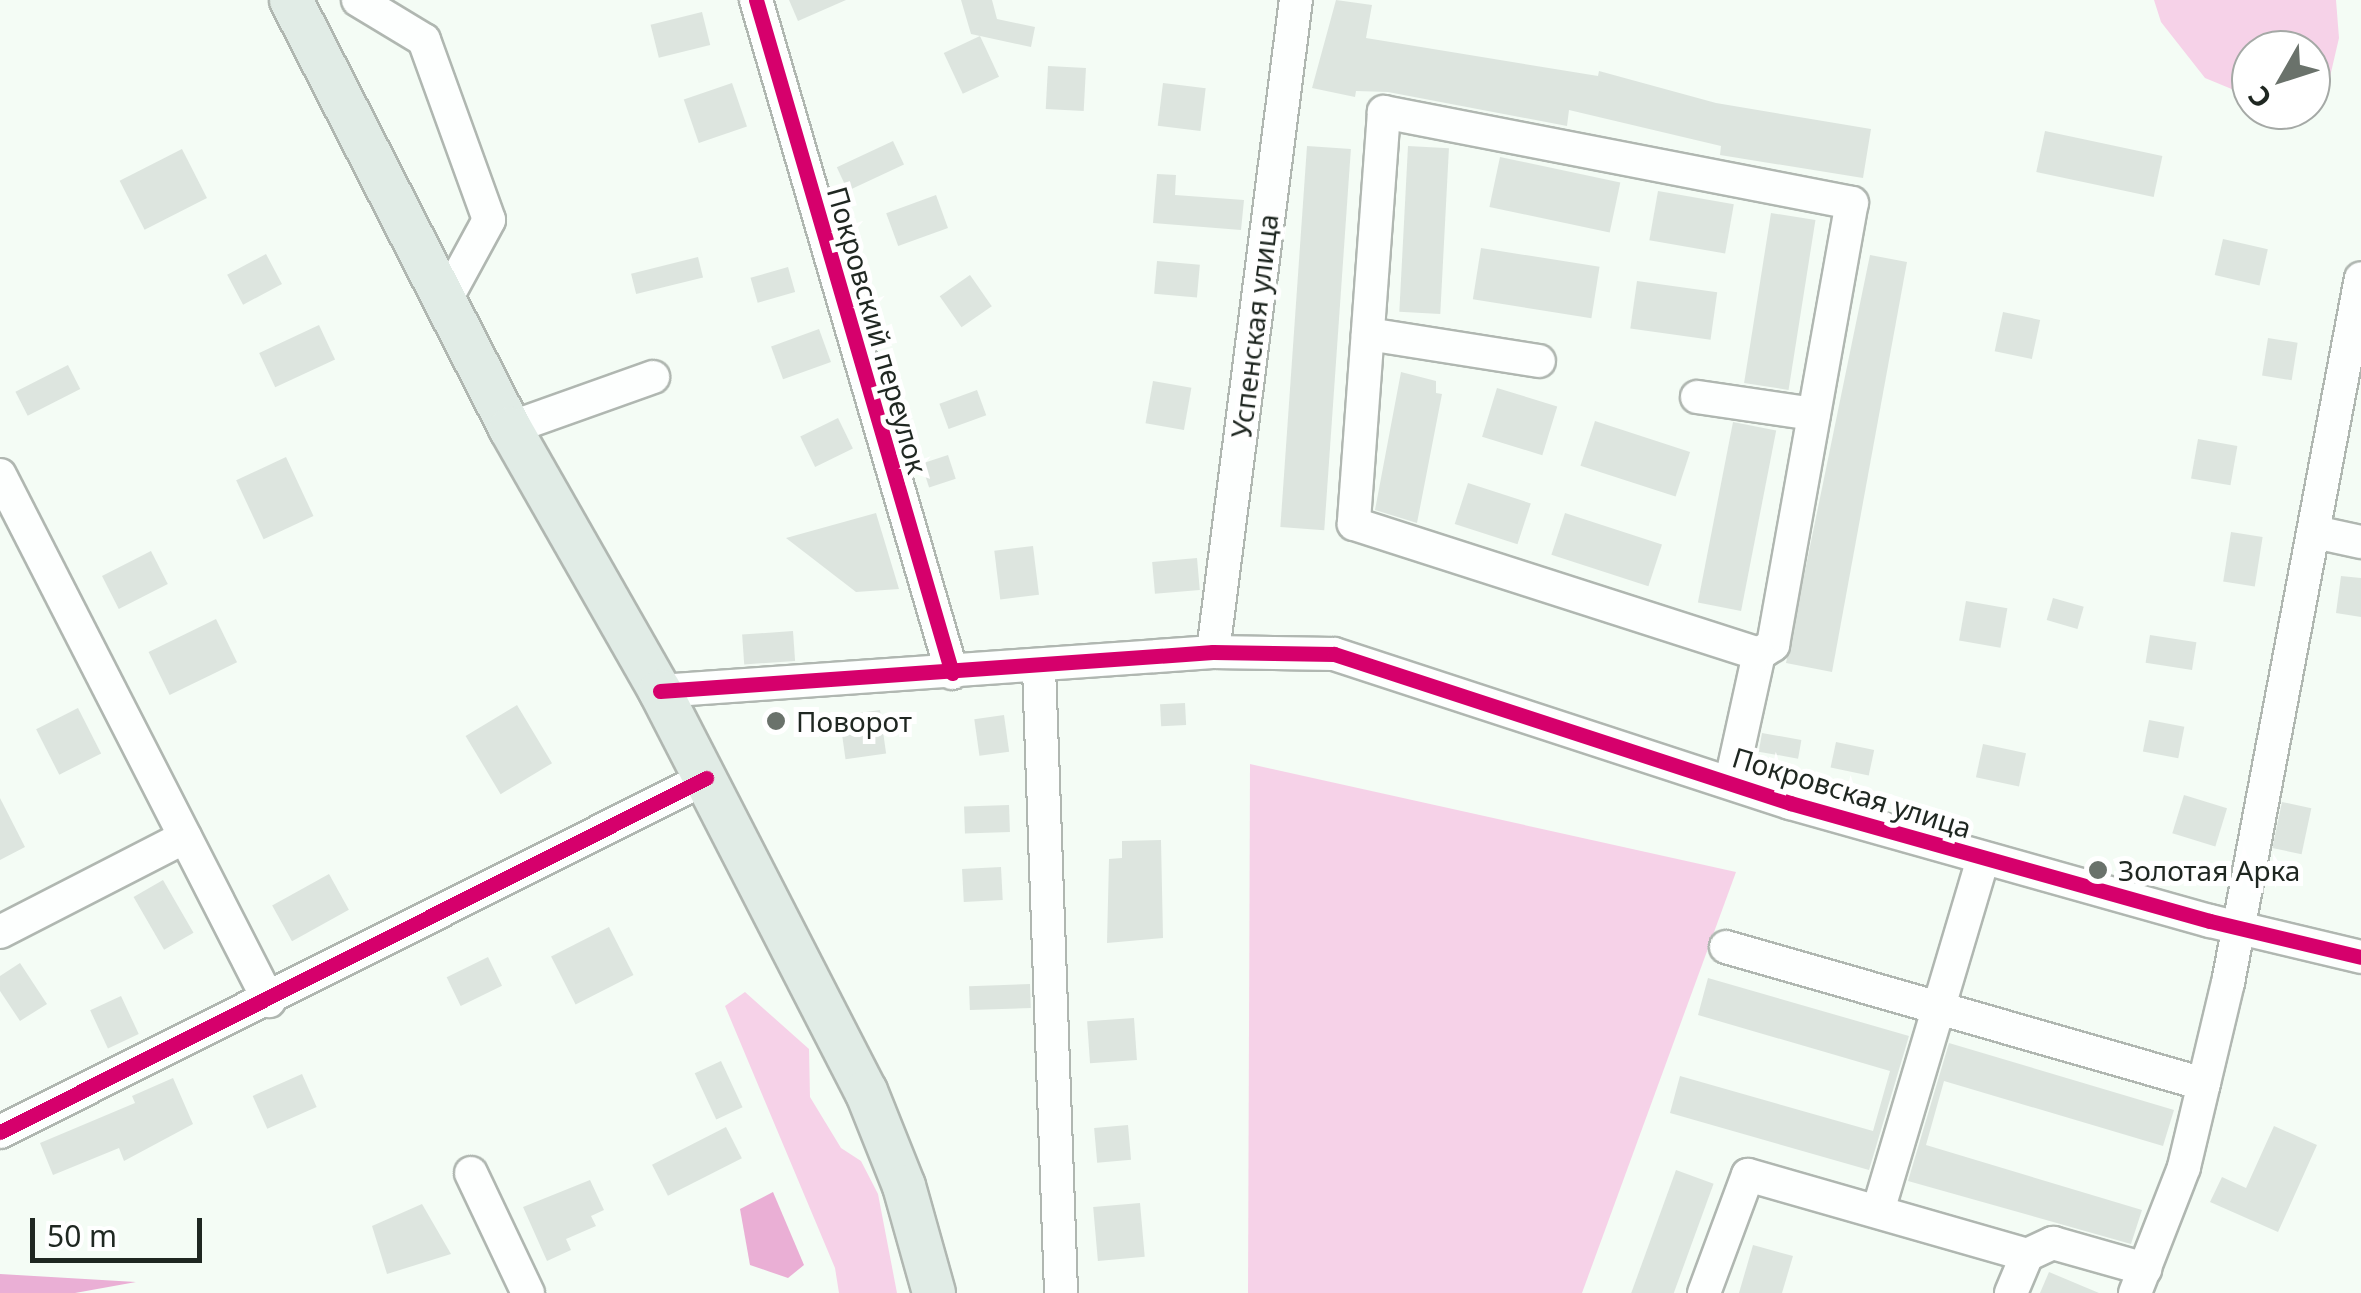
<!DOCTYPE html>
<meta charset="utf-8">
<style>
body{margin:0}
#map{position:relative;width:2361px;height:1293px;overflow:hidden;background:#f4fcf5;font-family:"Noto Sans",sans-serif}
div>[style]{position:absolute}
.green>*{inset:0;background:#f6d2e8}
.water>*{inset:0;background:#eaafd5}
.building>*{inset:0;background:#dde5df;transform-origin:0 0}
.roads{filter:drop-shadow(2px 0 #b0b7b1) drop-shadow(-2px 0 #b0b7b1) drop-shadow(0 2px #b0b7b1) drop-shadow(0 -2px #b0b7b1)}
.minor>*{height:32px;margin:-16px;padding:0 16px;transform-origin:16px;border-radius:16px;background:#fdfffe}
.major>*{height:42px;margin:-21px;padding:0 21px;transform-origin:21px;border-radius:21px;background:#e1ece6}
.cycleway>*{height:15px;margin:-7.5px;padding:0 7.5px;transform-origin:7.5px;border-radius:7.5px;background:#d6006c}
.dots>*{width:28px;height:28px;translate:-50% -50%;box-sizing:border-box;border:5px solid #fff;border-radius:50%}
span{translate:-50% -50%;white-space:nowrap;text-align:center;line-height:1.15;-webkit-text-stroke:10px #fff;paint-order:stroke}
.street-label{font-size:28px;color:#1f2721}
.poi-label{font-size:28px;color:#1f2721}
.left{translate:0 -50%;text-align:left}
.north{position:absolute;left:2231px;top:30px;width:100px;height:100px;box-sizing:border-box;background:#fff;border:2px solid #a5a9a6;border-radius:50%;rotate:231deg;font-size:28px;font-weight:700;line-height:40px;text-align:center;color:#1f2721}
.north::after{content:'';display:block;margin:auto;width:35px;height:45px;background:#6a726b;clip-path:polygon(50% 0,100% 100%,50% 72%,0 100%)}
.scale{position:absolute;left:30px;top:1218px;width:172px;height:45px;box-sizing:border-box;border:5px solid #1f2721;border-top:0;padding-left:12px;font-size:30px;line-height:35px;white-space:nowrap;color:#1f2721;-webkit-text-stroke:8px #fff;paint-order:stroke}
</style>
<div id="map">
<div class="green">
<i style="clip-path:polygon(2154px 0,2336px 0,2339px 38px,2329px 81px,2311px 86px,2311px 50px,2251px 50px,2251px 97px,2205px 78px,2161px 22px)"></i>
<i style="clip-path:polygon(1250px 764px,1736px 872px,1582px 1293px,1248px 1293px)"></i>
<i style="clip-path:polygon(745px 992px,809px 1049px,810px 1097px,841px 1148px,861px 1161px,878px 1194px,897px 1293px,839px 1293px,835px 1268px,725px 1006px)"></i>
</div>
<div class="water">
<i style="clip-path:polygon(773px 1192px,804px 1265px,788px 1278px,750px 1265px,740px 1209px)"></i>
<i style="clip-path:polygon(0 1274px,136px 1282px,75px 1293px,0 1293px)"></i>
</div>
<div class="building">
<i style="clip-path:polygon(789px 0,846px 0,798px 21px)"></i>
<i style="clip-path:polygon(961px 0,992px 0,997px 19px,1035px 27px,1031px 47px,971px 34px)"></i>
<i style="clip-path:polygon(1336px 0,1372px 5px,1366px 38px,1598px 76px,1599px 71px,1716px 103px,1871px 129px,1863px 178px,1720px 155px,1721px 146px,1569px 110px,1567px 126px,1388px 92px,1356px 91px,1355px 97px,1312px 88px)"></i>
<i style="left:702px;top:12px;width:34px;height:53px;rotate:76deg"></i>
<i style="left:980px;top:36px;width:45px;height:40px;rotate:65deg"></i>
<i style="left:1048px;top:66px;width:38px;height:43px;rotate:3deg"></i>
<i style="left:732px;top:83px;width:46px;height:51px;rotate:71deg"></i>
<i style="left:1163px;top:83px;width:43px;height:43px;rotate:7deg"></i>
<i style="left:2045px;top:131px;width:120px;height:42px;rotate:12deg"></i>
<i style="left:893px;top:141px;width:26px;height:62px;rotate:65deg"></i>
<i style="left:1307px;top:146px;width:44px;height:382px;rotate:4deg"></i>
<i style="left:1408px;top:146px;width:41px;height:166px;rotate:3deg"></i>
<i style="left:182px;top:149px;width:55px;height:70px;rotate:63deg"></i>
<i style="left:1500px;top:157px;width:123px;height:51px;rotate:12deg"></i>
<i style="clip-path:polygon(1157px 174px,1176px 175px,1175px 195px,1244px 200px,1241px 230px,1153px 223px)"></i>
<i style="left:1658px;top:191px;width:77px;height:50px;rotate:10deg"></i>
<i style="left:936px;top:195px;width:35px;height:53px;rotate:70deg"></i>
<i style="left:1771px;top:213px;width:45px;height:172px;rotate:9deg"></i>
<i style="left:2223px;top:239px;width:46px;height:37px;rotate:13deg"></i>
<i style="left:1481px;top:248px;width:120px;height:52px;rotate:9deg"></i>
<i style="left:266px;top:254px;width:34px;height:44px;rotate:62deg"></i>
<i style="clip-path:polygon(1870px 255px,1907px 262px,1832px 672px,1786px 663px)"></i>
<i style="left:698px;top:257px;width:21px;height:69px;rotate:76deg"></i>
<i style="left:1157px;top:261px;width:43px;height:33px;rotate:5deg"></i>
<i style="left:788px;top:267px;width:26px;height:39px;rotate:74deg"></i>
<i style="left:970px;top:275px;width:38px;height:37px;rotate:55deg"></i>
<i style="left:1637px;top:281px;width:81px;height:48px;rotate:8deg"></i>
<i style="left:2003px;top:312px;width:38px;height:40px;rotate:12deg"></i>
<i style="left:319px;top:325px;width:38px;height:66px;rotate:65deg"></i>
<i style="left:819px;top:329px;width:35px;height:51px;rotate:70deg"></i>
<i style="left:2268px;top:338px;width:30px;height:38px;rotate:9deg"></i>
<i style="left:68px;top:365px;width:27px;height:59px;rotate:63deg"></i>
<i style="clip-path:polygon(1401px 372px,1436px 381px,1436px 393px,1442px 394px,1417px 523px,1375px 510px)"></i>
<i style="left:1153px;top:381px;width:39px;height:43px;rotate:10deg"></i>
<i style="left:1497px;top:388px;width:63px;height:51px;rotate:17deg"></i>
<i style="left:977px;top:390px;width:27px;height:40px;rotate:70deg"></i>
<i style="left:838px;top:418px;width:34px;height:42px;rotate:64deg"></i>
<i style="left:1595px;top:421px;width:100px;height:47px;rotate:18deg"></i>
<i style="left:1733px;top:422px;width:44px;height:184px;rotate:11deg"></i>
<i style="left:2198px;top:439px;width:40px;height:40px;rotate:10deg"></i>
<i style="left:948px;top:455px;width:25px;height:28px;rotate:72deg"></i>
<i style="left:286px;top:457px;width:65px;height:55px;rotate:65deg"></i>
<i style="left:1468px;top:483px;width:66px;height:43px;rotate:18deg"></i>
<i style="clip-path:polygon(876px 513px,899px 589px,856px 592px,786px 538px)"></i>
<i style="left:1565px;top:513px;width:102px;height:44px;rotate:18deg"></i>
<i style="left:2231px;top:532px;width:32px;height:50px;rotate:9deg"></i>
<i style="left:1033px;top:546px;width:49px;height:39px;rotate:83deg"></i>
<i style="left:151px;top:551px;width:37px;height:55px;rotate:63deg"></i>
<i style="left:1197px;top:558px;width:32px;height:45px;rotate:85deg"></i>
<i style="clip-path:polygon(2341px 576px,2361px 578px,2361px 617px,2336px 613px)"></i>
<i style="left:2053px;top:598px;width:32px;height:23px;rotate:16deg"></i>
<i style="left:1966px;top:601px;width:42px;height:40px;rotate:10deg"></i>
<i style="left:216px;top:619px;width:48px;height:75px;rotate:64deg"></i>
<i style="left:793px;top:631px;width:30px;height:51px;rotate:86deg"></i>
<i style="left:2150px;top:635px;width:47px;height:28px;rotate:9deg"></i>
<i style="left:1185px;top:703px;width:22px;height:25px;rotate:87deg"></i>
<i style="left:517px;top:705px;width:68px;height:60px;rotate:59deg"></i>
<i style="left:78px;top:708px;width:51px;height:47px;rotate:63deg"></i>
<i style="left:880px;top:710px;width:44px;height:41px;rotate:82deg"></i>
<i style="left:1004px;top:715px;width:37px;height:30px;rotate:82deg"></i>
<i style="left:2149px;top:720px;width:36px;height:32px;rotate:11deg"></i>
<i style="left:1762px;top:733px;width:40px;height:19px;rotate:10deg"></i>
<i style="left:1836px;top:742px;width:39px;height:26px;rotate:12deg"></i>
<i style="left:1983px;top:744px;width:44px;height:34px;rotate:12deg"></i>
<i style="left:2184px;top:795px;width:45px;height:40px;rotate:17deg"></i>
<i style="clip-path:polygon(0 798px,25px 847px,0 860px)"></i>
<i style="left:2282px;top:802px;width:30px;height:47px;rotate:12deg"></i>
<i style="left:1009px;top:805px;width:27px;height:45px;rotate:88deg"></i>
<i style="clip-path:polygon(1161px 840px,1163px 938px,1107px 943px,1109px 859px,1122px 858px,1122px 841px)"></i>
<i style="left:1001px;top:867px;width:33px;height:39px;rotate:87deg"></i>
<i style="left:329px;top:874px;width:41px;height:65px;rotate:61deg"></i>
<i style="left:163px;top:880px;width:61px;height:34px;rotate:60deg"></i>
<i style="left:609px;top:927px;width:54px;height:65px;rotate:63deg"></i>
<i style="left:488px;top:957px;width:32px;height:46px;rotate:64deg"></i>
<i style="clip-path:polygon(20px 963px,47px 1004px,20px 1021px,0 991px,0 976px)"></i>
<i style="clip-path:polygon(1708px 978px,1909px 1036px,1869px 1170px,1670px 1113px,1680px 1076px,1873px 1131px,1890px 1071px,1698px 1015px)"></i>
<i style="left:1030px;top:984px;width:24px;height:61px;rotate:88deg"></i>
<i style="left:121px;top:996px;width:42px;height:34px;rotate:65deg"></i>
<i style="left:1134px;top:1018px;width:42px;height:47px;rotate:86deg"></i>
<i style="clip-path:polygon(1949px 1043px,2174px 1110px,2163px 1146px,1944px 1081px,1926px 1145px,2142px 1210px,2131px 1244px,1908px 1181px)"></i>
<i style="left:721px;top:1061px;width:51px;height:29px;rotate:65deg"></i>
<i style="left:302px;top:1074px;width:36px;height:54px;rotate:66deg"></i>
<i style="clip-path:polygon(173px 1078px,193px 1124px,124px 1161px,119px 1148px,53px 1175px,40px 1143px,135px 1103px,132px 1096px)"></i>
<i style="left:1128px;top:1125px;width:35px;height:34px;rotate:85deg"></i>
<i style="clip-path:polygon(2274px 1126px,2317px 1145px,2278px 1232px,2210px 1202px,2222px 1177px,2246px 1188px)"></i>
<i style="left:726px;top:1127px;width:35px;height:83px;rotate:63deg"></i>
<i style="left:1676px;top:1170px;width:40px;height:131px;rotate:20deg"></i>
<i style="clip-path:polygon(590px 1180px,604px 1210px,591px 1216px,596px 1226px,566px 1239px,571px 1250px,547px 1261px,523px 1207px)"></i>
<i style="left:1140px;top:1203px;width:54px;height:47px;rotate:85deg"></i>
<i style="clip-path:polygon(422px 1204px,451px 1254px,387px 1274px,372px 1226px)"></i>
<i style="clip-path:polygon(1753px 1245px,1793px 1256px,1782px 1293px,1739px 1293px)"></i>
<i style="clip-path:polygon(2049px 1272px,2099px 1293px,2040px 1293px)"></i>
</div>
<div class="roads">
<div class="minor">
<i style="left:358px;top:0;width:77px;rotate:31.2deg"></i>
<i style="left:424px;top:40px;width:191px;rotate:70.1deg"></i>
<i style="left:489px;top:220px;width:92px;rotate:118.5deg"></i>
<i style="left:756px;top:0;width:701px;rotate:73.76deg"></i>
<i style="left:1368px;top:334px;width:173px;rotate:9deg"></i>
<i style="left:1697px;top:397px;width:118px;rotate:8.3deg"></i>
<i style="left:510px;top:428px;width:152px;rotate:-19.6deg"></i>
<i style="left:0;top:475px;width:591px;rotate:62.91deg"></i>
<i style="left:2315px;top:532px;width:47px;rotate:12.3deg"></i>
<i style="left:1213px;top:652px;width:657px;rotate:-82.75deg"></i>
<i style="left:1039px;top:668px;width:625px;rotate:87.98deg"></i>
<i style="left:660px;top:691px;width:554px;rotate:-4.03deg"></i>
<i style="left:1213px;top:652px;width:121px;rotate:0.9deg"></i>
<i style="left:1334px;top:654px;width:480px;rotate:18.1deg"></i>
<i style="left:1790px;top:803px;width:436px;rotate:15.7deg"></i>
<i style="left:2210px;top:921px;width:155px;rotate:13.4deg"></i>
<i style="left:1731px;top:781px;width:130px;rotate:-77.6deg"></i>
<i style="left:1759px;top:654px;width:17px;rotate:-33deg"></i>
<i style="left:1773px;top:645px;width:449px;rotate:-79.9deg"></i>
<i style="left:1852px;top:203px;width:477px;rotate:-169deg"></i>
<i style="left:1384px;top:112px;width:413px;rotate:94.2deg"></i>
<i style="left:1354px;top:524px;width:425px;rotate:17.8deg"></i>
<i style="left:0;top:932px;width:208px;rotate:-27.2deg"></i>
<i style="left:1726px;top:947px;width:497px;rotate:16deg"></i>
<i style="left:0;top:1132px;width:790px;rotate:-26.63deg"></i>
<i style="left:471px;top:1173px;width:133px;rotate:64.6deg"></i>
<i style="left:1878px;top:1211px;width:368px;rotate:-73.4deg"></i>
<i style="left:1704px;top:1293px;width:126px;rotate:-69.6deg"></i>
<i style="left:1748px;top:1175px;width:290px;rotate:16deg"></i>
<i style="left:2027px;top:1255px;width:29px;rotate:-25deg"></i>
<i style="left:2053px;top:1243px;width:96px;rotate:15.8deg"></i>
<i style="left:2011px;top:1293px;width:41px;rotate:-67.2deg"></i>
<i style="left:2135px;top:1293px;width:135px;rotate:-68.7deg"></i>
<i style="left:2184px;top:1167px;width:189px;rotate:-76.6deg"></i>
<i style="left:2228px;top:983px;width:717px;rotate:-79.32deg"></i>
</div>
<div class="major">
<i style="left:291px;top:0;width:481px;rotate:62.9deg"></i>
<i style="left:510px;top:428px;width:303px;rotate:60.3deg"></i>
<i style="left:660px;top:691px;width:450px;rotate:62.8deg"></i>
<i style="left:866px;top:1091px;width:102px;rotate:68.2deg"></i>
<i style="left:904px;top:1186px;width:111px;rotate:74.3deg"></i>
</div>
</div>
<div class="cycleway">
<i style="left:756px;top:0;width:701px;rotate:73.76deg"></i>
<i style="left:660px;top:691px;width:554px;rotate:-4.03deg"></i>
<i style="left:1213px;top:652px;width:121px;rotate:0.9deg"></i>
<i style="left:1334px;top:654px;width:480px;rotate:18.1deg"></i>
<i style="left:1790px;top:803px;width:436px;rotate:15.7deg"></i>
<i style="left:2210px;top:921px;width:155px;rotate:13.4deg"></i>
<i style="left:0;top:1132px;width:790px;rotate:-26.63deg"></i>
</div>
<div class="dots">
<i style="left:776px;top:721px;background:#6a726b"></i>
<i style="left:2098px;top:870px;background:#6a726b"></i>
</div>
<div class="street-label">
<span style="left:1254px;top:326px;rotate:-83deg">Успенская улица</span>
<span style="left:878px;top:330px;rotate:74deg">Покровский переулок</span>
<span style="left:1852px;top:792px;rotate:17deg">Покровская улица</span>
</div>
<div class="poi-label">
<span class="left" style="left:796px;top:721px">Поворот</span>
<span class="left" style="left:2118px;top:870px">Золотая Арка</span>
</div>
<div class="north">С</div>
<div class="scale">50 m</div>
</div>
